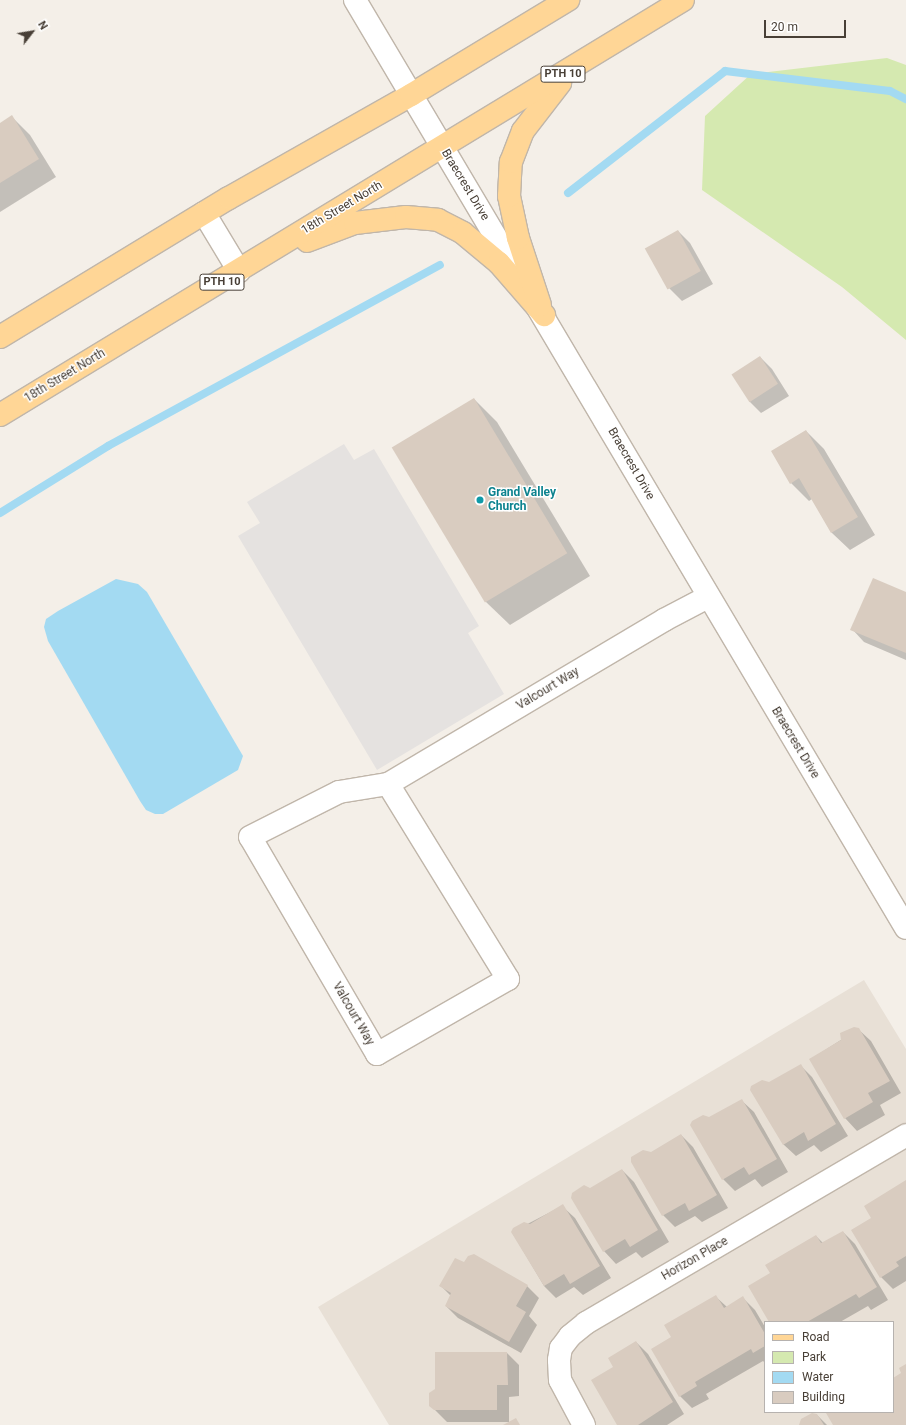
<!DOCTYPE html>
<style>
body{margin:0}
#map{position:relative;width:906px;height:1425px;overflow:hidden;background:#f4efe8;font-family:Roboto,sans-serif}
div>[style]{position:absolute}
.residential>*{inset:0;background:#e8e0d6}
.green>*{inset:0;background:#d5e9b0}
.parking>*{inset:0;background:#e5e2e0}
.water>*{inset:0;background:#a3daf2}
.shadow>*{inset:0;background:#0003}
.stream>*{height:8px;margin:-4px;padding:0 4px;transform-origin:4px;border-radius:4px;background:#a3daf2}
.building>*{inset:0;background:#d9ccc0;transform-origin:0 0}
.roads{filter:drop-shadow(1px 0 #c0b6aa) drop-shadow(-1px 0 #c0b6aa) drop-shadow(0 1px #c0b6aa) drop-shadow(0 -1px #c0b6aa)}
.minor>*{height:22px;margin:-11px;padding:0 11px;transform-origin:11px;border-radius:11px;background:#fff}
.tertiary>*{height:22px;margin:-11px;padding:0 11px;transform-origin:11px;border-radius:11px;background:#fff}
.primary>*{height:22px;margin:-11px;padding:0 11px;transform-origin:11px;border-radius:11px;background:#ffd696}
.dots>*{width:11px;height:11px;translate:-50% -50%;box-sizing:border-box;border:2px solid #fff;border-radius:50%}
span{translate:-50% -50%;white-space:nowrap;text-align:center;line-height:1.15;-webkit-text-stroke:3px #fff;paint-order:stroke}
.shield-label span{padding:1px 3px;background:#fff;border:1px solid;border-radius:3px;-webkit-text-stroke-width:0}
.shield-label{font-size:11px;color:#483f36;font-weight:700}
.street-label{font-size:12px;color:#483f36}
.culture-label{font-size:12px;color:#0d838f;font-weight:700}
.left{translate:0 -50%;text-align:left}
.legend{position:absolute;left:764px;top:1321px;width:130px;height:92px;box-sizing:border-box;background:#fff;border:1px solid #b6b2af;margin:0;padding:5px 7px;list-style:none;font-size:12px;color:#483f36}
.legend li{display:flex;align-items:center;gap:8px;height:20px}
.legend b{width:20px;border:1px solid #b6b2af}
.north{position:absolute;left:12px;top:12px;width:40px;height:40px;-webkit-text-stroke:3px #fff;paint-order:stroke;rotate:59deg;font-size:11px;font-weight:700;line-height:16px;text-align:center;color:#483f36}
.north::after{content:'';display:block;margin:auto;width:14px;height:18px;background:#483f36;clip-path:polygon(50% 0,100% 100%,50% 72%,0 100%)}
.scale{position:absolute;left:764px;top:20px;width:82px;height:18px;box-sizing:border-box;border:2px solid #483f36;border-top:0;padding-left:5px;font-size:12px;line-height:14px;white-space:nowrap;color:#483f36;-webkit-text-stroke:3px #fff;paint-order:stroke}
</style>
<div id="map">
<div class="residential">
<i style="clip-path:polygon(evenodd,864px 980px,906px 1049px,906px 1425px,389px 1425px,318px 1307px,864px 980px,765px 1322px,893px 1322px,893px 1412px,765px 1412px,765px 1322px)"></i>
</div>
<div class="green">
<i style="clip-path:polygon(887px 58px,906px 65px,906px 340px,842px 287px,702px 190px,705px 116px,751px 74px)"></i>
</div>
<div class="parking">
<i style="clip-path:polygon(344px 444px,354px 460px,374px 449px,479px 626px,468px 633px,504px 694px,377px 770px,238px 536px,260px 523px,247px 502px)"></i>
</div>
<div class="water">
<i style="clip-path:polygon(116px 579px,138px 584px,147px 592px,243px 756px,238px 770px,163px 814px,155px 814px,146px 810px,140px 801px,48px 641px,44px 627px,46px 619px,58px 611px)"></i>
</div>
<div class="shadow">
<i style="clip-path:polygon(12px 117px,30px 135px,56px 177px,0 212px,0 124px)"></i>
<i style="clip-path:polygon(678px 231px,690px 243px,713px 284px,682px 301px,669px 288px)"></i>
<i style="clip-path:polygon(760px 357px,772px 369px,789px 396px,761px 413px,749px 401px)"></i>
<i style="clip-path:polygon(474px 399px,497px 422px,590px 576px,510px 625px,486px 602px)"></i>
<i style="clip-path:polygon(806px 431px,824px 449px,875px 535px,850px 550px,832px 533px,812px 499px,809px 501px,791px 483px)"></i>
<i style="clip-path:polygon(906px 593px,906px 660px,864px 642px,852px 629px)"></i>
<i style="clip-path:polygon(858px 1029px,871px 1041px,901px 1093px,880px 1105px,885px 1115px,857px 1131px,845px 1118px,811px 1059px)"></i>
<i style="clip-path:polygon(800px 1065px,812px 1077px,848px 1136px,821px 1152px,814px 1145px,796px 1156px,783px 1144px)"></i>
<i style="clip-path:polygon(741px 1100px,754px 1112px,788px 1172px,762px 1187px,755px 1179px,735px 1191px,723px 1179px)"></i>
<i style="clip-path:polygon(681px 1135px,693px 1147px,728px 1208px,702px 1222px,695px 1216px,675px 1227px,663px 1215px,651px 1153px)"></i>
<i style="clip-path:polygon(622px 1170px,634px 1182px,669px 1242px,642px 1258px,636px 1252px,616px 1264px,604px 1251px,590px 1189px)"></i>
<i style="clip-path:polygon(906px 1181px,906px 1281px,893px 1289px,881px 1277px,872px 1218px)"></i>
<i style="clip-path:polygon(562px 1206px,575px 1218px,611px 1278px,583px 1295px,574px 1287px,556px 1298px,544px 1286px,512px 1232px)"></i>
<i style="clip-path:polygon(843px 1232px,855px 1244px,888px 1300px,871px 1310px,868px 1306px,840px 1322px,770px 1322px,771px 1273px,816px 1236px,823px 1243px)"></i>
<i style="clip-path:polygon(441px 1286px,527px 1286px,539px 1298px,529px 1316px,537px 1325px,521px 1353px,458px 1318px,446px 1306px,451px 1296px)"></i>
<i style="clip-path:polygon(715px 1296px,727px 1307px,743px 1298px,755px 1310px,765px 1327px,765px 1363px,763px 1361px,706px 1394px,709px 1399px,692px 1408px,680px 1396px,673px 1337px)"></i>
<i style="clip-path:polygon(636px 1342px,648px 1354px,684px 1414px,667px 1425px,618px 1425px,614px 1367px)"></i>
<i style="clip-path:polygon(436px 1353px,507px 1353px,519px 1365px,519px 1396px,509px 1397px,509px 1422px,447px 1422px,430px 1405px,436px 1389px)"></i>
<i style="clip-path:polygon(817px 1415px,827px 1425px,800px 1425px)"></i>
</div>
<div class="stream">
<i style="left:568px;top:193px;width:199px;rotate:-37.8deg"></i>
<i style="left:725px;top:71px;width:166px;rotate:6.9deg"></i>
<i style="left:890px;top:91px;width:18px;rotate:27deg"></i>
<i style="left:0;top:513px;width:127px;rotate:-31.8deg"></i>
<i style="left:108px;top:446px;width:378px;rotate:-28.6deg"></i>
</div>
<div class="building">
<i style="clip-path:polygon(12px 115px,39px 159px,0 183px,0 123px)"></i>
<i style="left:678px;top:230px;width:47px;height:38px;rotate:61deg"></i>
<i style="left:760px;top:356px;width:33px;height:34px;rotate:57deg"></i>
<i style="left:474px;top:398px;width:181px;height:96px;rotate:59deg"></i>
<i style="clip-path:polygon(806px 430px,858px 517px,831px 533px,799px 478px,790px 484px,771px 451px)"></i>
<i style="clip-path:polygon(873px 578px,906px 592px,906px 653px,850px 630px)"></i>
<i style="clip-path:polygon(854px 1027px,859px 1028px,890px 1081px,868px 1093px,873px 1102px,844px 1119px,809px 1059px,841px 1040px,840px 1033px)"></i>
<i style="clip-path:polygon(801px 1064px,836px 1124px,808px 1141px,804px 1132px,783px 1145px,750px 1090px,751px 1086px,762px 1080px,769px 1082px)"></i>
<i style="clip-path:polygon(742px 1099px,777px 1159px,749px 1175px,744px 1167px,722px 1180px,690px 1125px,692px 1121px,703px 1115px,709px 1117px)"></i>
<i style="clip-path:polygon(681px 1134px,717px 1195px,689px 1211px,685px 1203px,662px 1216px,631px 1162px,631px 1157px,643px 1150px,651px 1152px)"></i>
<i style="clip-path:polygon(622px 1169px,658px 1230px,630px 1247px,625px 1239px,603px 1252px,571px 1198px,572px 1193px,584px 1185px,590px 1188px)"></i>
<i style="clip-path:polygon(906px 1180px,906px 1256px,896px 1262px,899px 1266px,880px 1278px,851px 1230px,871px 1218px,864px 1206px)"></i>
<i style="clip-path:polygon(563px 1204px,600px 1266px,570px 1284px,564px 1274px,544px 1286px,511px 1232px,513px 1228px,524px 1222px,530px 1224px)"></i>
<i style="clip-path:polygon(843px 1231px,877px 1287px,859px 1298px,856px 1294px,807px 1322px,769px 1322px,748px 1286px,770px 1273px,765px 1265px,816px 1235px,821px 1243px)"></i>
<i style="clip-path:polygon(474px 1254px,528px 1285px,516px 1306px,526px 1312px,509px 1342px,445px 1306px,451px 1293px,439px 1286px,455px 1258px,464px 1262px,468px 1256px)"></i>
<i style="clip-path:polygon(716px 1295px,724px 1308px,743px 1296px,765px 1334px,765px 1346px,753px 1353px,751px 1349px,695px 1382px,697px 1386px,679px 1397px,651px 1349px,671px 1337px,664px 1325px)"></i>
<i style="clip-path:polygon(636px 1341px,673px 1402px,638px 1425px,617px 1425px,591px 1380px,613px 1367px,608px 1358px)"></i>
<i style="clip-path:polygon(435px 1352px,507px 1352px,508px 1385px,497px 1385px,497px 1410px,434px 1410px,429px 1406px,429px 1393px,435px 1389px)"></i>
<i style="clip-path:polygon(906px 1364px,906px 1425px,833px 1425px,826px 1413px,829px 1412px,893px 1412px,893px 1378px,901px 1373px,899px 1368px)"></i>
<i style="clip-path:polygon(812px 1413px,817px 1414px,824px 1425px,799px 1425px,801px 1419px)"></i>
<i style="clip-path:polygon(516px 1418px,520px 1425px,503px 1425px)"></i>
</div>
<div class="roads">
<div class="minor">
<i style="left:204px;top:213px;width:68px;rotate:58.9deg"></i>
<i style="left:388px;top:784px;width:229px;rotate:58.4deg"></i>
<i style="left:508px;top:979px;width:151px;rotate:150.2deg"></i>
<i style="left:377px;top:1054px;width:251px;rotate:-120.3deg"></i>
<i style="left:250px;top:837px;width:100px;rotate:-26.8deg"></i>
<i style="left:339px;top:792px;width:50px;rotate:-9.3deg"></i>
<i style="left:388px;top:784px;width:321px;rotate:-30.7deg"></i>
<i style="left:664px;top:620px;width:50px;rotate:-27.6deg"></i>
<i style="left:584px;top:1425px;width:51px;rotate:-118.1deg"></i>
<i style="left:560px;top:1380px;width:20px;rotate:-93deg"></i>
<i style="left:559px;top:1360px;width:12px;rotate:-81deg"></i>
<i style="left:561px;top:1348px;width:15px;rotate:-53deg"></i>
<i style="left:570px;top:1336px;width:21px;rotate:-39deg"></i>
<i style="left:586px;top:1323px;width:371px;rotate:-30.4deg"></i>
</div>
<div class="tertiary">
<i style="left:355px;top:0;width:1079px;rotate:59.3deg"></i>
</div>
<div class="primary">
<i style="left:307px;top:241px;width:51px;rotate:-20.6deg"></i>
<i style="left:355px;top:223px;width:51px;rotate:-6.7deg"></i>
<i style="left:406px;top:217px;width:32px;rotate:5deg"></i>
<i style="left:438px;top:220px;width:28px;rotate:27deg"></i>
<i style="left:463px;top:233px;width:47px;rotate:39.8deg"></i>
<i style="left:499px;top:263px;width:69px;rotate:49.1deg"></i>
<i style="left:540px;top:305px;width:71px;rotate:-108.2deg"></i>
<i style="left:518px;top:238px;width:43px;rotate:-102.1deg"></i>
<i style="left:509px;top:196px;width:34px;rotate:-87deg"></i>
<i style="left:511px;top:162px;width:33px;rotate:-69deg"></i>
<i style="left:523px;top:131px;width:61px;rotate:-52.4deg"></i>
<i style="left:0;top:337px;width:268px;rotate:-31.3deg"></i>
<i style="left:229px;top:198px;width:209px;rotate:-29.5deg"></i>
<i style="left:411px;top:95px;width:184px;rotate:-31.2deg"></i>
<i style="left:0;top:415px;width:799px;rotate:-31.28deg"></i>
</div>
</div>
<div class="dots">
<i style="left:480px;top:500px;background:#0f9aa8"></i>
</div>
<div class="shield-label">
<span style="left:563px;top:74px">PTH 10</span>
<span style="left:222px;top:282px">PTH 10</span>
</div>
<div class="street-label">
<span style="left:465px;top:185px;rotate:59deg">Braecrest Drive</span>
<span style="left:342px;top:208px;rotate:-31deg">18th Street North</span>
<span style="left:65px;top:376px;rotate:-31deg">18th Street North</span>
<span style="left:631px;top:464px;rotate:60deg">Braecrest Drive</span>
<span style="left:548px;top:689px;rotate:-31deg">Valcourt Way</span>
<span style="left:795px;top:743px;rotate:59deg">Braecrest Drive</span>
<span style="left:353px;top:1014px;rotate:60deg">Valcourt Way</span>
<span style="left:695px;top:1259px;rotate:-30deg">Horizon Place</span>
</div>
<div class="culture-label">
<span class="left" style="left:488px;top:500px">Grand Valley<br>Church</span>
</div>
<ul class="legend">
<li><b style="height:5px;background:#ffd696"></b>Road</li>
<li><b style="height:11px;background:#d5e9b0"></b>Park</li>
<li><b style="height:11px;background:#a3daf2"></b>Water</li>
<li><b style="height:11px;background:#d9ccc0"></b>Building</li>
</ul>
<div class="north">N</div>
<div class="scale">20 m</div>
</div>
